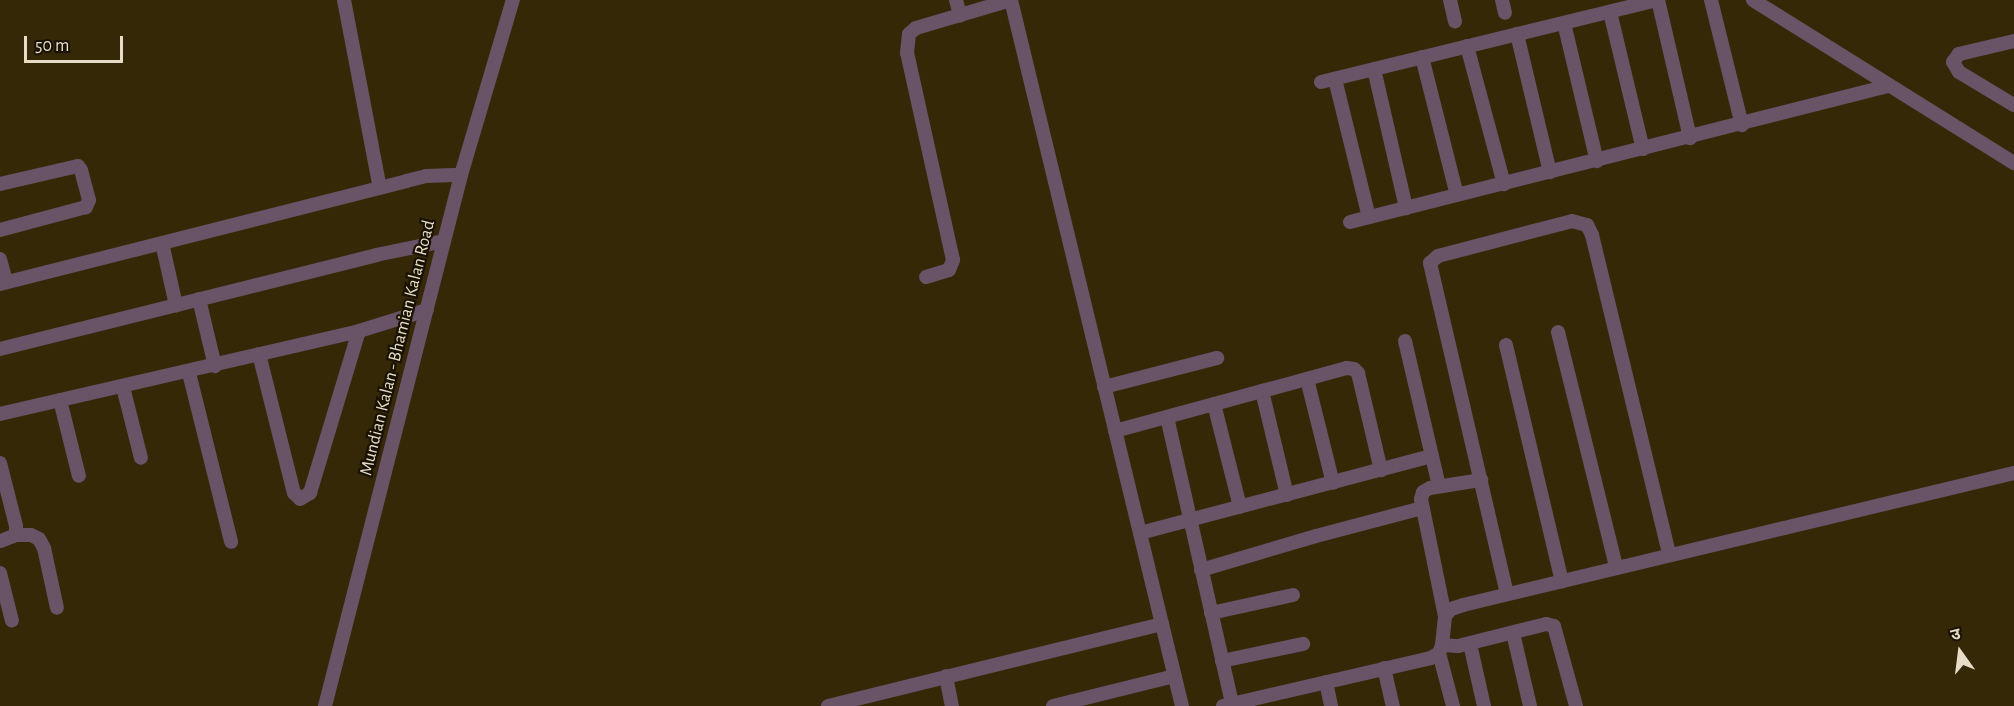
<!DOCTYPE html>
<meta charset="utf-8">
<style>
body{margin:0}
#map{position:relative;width:2014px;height:706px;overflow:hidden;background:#352807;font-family:"Alegreya Sans","Noto Sans Devanagari",sans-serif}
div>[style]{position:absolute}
.minor>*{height:14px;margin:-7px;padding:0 7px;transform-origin:7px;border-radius:7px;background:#685367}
span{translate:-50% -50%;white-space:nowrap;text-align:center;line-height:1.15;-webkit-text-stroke:4.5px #191203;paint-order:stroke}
.street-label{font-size:18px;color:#e7ddc7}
.north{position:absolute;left:1930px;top:622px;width:60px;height:60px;-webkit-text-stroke:4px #191203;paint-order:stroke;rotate:346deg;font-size:16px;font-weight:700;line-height:24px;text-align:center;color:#e7ddc7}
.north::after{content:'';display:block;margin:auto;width:21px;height:27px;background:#e7ddc7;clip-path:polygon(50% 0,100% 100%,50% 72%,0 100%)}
.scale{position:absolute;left:24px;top:36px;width:99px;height:27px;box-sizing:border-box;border:3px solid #e7ddc7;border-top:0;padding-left:8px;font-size:18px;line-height:21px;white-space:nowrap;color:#e7ddc7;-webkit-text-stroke:4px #191203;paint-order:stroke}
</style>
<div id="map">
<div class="minor">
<i style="left:344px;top:0;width:191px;rotate:79.2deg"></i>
<i style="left:956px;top:0;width:16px;rotate:75deg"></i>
<i style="left:1011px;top:0;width:642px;rotate:76.4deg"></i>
<i style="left:1450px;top:0;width:22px;rotate:77deg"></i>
<i style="left:1502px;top:0;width:13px;rotate:77deg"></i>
<i style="left:1658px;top:0;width:142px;rotate:76.9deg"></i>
<i style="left:1711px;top:0;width:129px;rotate:76.1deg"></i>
<i style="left:1753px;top:0;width:308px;rotate:32deg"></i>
<i style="left:1610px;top:12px;width:141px;rotate:76.5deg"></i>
<i style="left:1564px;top:23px;width:142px;rotate:76.6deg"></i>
<i style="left:1517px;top:34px;width:142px;rotate:76.6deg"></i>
<i style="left:2014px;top:41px;width:57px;rotate:166.7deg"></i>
<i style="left:1959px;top:54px;width:10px;rotate:127deg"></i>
<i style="left:1953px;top:62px;width:12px;rotate:59deg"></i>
<i style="left:1959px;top:72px;width:64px;rotate:31deg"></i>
<i style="left:1467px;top:46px;width:143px;rotate:75deg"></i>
<i style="left:1422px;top:57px;width:142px;rotate:75.8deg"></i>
<i style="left:1374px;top:69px;width:143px;rotate:77deg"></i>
<i style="left:1335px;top:79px;width:142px;rotate:76.2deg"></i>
<i style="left:1321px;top:82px;width:346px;rotate:-13.7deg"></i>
<i style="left:0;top:184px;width:80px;rotate:-13deg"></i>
<i style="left:78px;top:166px;width:5px;rotate:53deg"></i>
<i style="left:81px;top:170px;width:31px;rotate:75deg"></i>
<i style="left:89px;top:200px;width:8px;rotate:113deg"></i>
<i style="left:86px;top:207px;width:89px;rotate:165deg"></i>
<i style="left:1350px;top:222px;width:555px;rotate:-14.19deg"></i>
<i style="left:162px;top:243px;width:64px;rotate:77.3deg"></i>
<i style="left:0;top:259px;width:24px;rotate:75deg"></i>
<i style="left:926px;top:277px;width:24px;rotate:-17deg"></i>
<i style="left:949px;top:270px;width:11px;rotate:-68deg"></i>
<i style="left:953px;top:260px;width:212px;rotate:-102.5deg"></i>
<i style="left:907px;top:53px;width:19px;rotate:-84deg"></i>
<i style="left:909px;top:34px;width:9px;rotate:-41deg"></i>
<i style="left:916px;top:28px;width:99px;rotate:-16.4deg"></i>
<i style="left:0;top:284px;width:419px;rotate:-14.2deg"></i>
<i style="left:406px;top:181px;width:21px;rotate:-14deg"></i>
<i style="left:426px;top:176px;width:35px;rotate:-2deg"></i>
<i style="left:199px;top:299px;width:69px;rotate:76.6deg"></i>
<i style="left:1558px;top:332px;width:242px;rotate:76.1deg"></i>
<i style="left:1405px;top:341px;width:149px;rotate:76.8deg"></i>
<i style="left:1506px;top:345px;width:243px;rotate:76.7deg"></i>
<i style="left:0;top:349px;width:388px;rotate:-14deg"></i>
<i style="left:376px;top:255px;width:69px;rotate:-11.6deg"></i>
<i style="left:259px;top:354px;width:143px;rotate:75.9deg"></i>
<i style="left:294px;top:493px;width:8px;rotate:45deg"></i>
<i style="left:300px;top:499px;width:12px;rotate:-31deg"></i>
<i style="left:310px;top:493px;width:169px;rotate:-73.2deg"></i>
<i style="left:189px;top:373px;width:174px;rotate:76deg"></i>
<i style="left:1307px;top:379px;width:107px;rotate:76deg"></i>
<i style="left:123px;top:387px;width:73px;rotate:75.8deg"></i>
<i style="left:1104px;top:387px;width:117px;rotate:-14.4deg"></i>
<i style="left:1262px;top:391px;width:107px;rotate:76.5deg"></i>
<i style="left:60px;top:400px;width:78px;rotate:76deg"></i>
<i style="left:1214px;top:404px;width:106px;rotate:75.8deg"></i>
<i style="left:0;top:414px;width:368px;rotate:-13deg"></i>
<i style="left:359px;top:331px;width:71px;rotate:-17.2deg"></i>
<i style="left:1167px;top:417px;width:294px;rotate:77.2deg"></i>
<i style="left:1115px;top:431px;width:240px;rotate:-15.2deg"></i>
<i style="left:1347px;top:368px;width:7px;rotate:8deg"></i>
<i style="left:1354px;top:369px;width:6px;rotate:45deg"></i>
<i style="left:1358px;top:373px;width:100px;rotate:76.7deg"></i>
<i style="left:0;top:463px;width:65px;rotate:75.7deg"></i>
<i style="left:16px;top:526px;width:9px;rotate:90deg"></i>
<i style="left:16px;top:535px;width:17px;rotate:159deg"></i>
<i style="left:1140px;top:533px;width:301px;rotate:-14.8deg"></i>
<i style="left:16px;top:535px;width:15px"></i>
<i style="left:31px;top:535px;width:9px;rotate:27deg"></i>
<i style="left:39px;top:539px;width:10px;rotate:61deg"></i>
<i style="left:44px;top:548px;width:61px;rotate:77.8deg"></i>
<i style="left:1201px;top:570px;width:120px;rotate:-16.5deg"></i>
<i style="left:1316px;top:536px;width:110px;rotate:-14.8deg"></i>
<i style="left:0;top:573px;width:49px;rotate:76deg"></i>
<i style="left:1507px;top:594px;width:340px;rotate:-103.1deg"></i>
<i style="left:1430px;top:263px;width:11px;rotate:-41deg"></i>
<i style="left:1438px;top:256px;width:138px;rotate:-14.6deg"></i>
<i style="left:1572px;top:221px;width:16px;rotate:15deg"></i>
<i style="left:1587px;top:225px;width:11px;rotate:63deg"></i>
<i style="left:1592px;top:235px;width:328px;rotate:76.4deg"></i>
<i style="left:1211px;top:613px;width:84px;rotate:-12.4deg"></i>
<i style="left:1445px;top:616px;width:119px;rotate:-101.6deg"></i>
<i style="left:1421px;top:499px;width:7px;rotate:-74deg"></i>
<i style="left:1423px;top:492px;width:8px;rotate:-30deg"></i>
<i style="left:1430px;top:488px;width:52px;rotate:-8.9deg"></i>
<i style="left:1513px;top:633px;width:75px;rotate:76.9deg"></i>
<i style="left:1470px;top:644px;width:64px;rotate:77.3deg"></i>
<i style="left:1442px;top:645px;width:16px;rotate:4deg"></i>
<i style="left:1458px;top:646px;width:91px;rotate:-14deg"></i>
<i style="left:1546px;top:624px;width:8px;rotate:14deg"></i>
<i style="left:1554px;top:626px;width:83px;rotate:74.6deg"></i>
<i style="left:1439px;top:653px;width:55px;rotate:75.2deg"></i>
<i style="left:1222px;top:661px;width:83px;rotate:-11.9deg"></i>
<i style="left:1384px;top:668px;width:39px;rotate:77deg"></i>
<i style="left:946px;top:676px;width:31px;rotate:79deg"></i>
<i style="left:1326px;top:682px;width:25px;rotate:78deg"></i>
<i style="left:325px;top:706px;width:548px;rotate:-75.63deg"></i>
<i style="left:461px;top:175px;width:183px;rotate:-73.5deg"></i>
<i style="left:828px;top:706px;width:344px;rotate:-13.8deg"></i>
<i style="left:1162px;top:624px;width:84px;rotate:76.3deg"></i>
<i style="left:1053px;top:706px;width:125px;rotate:-13.9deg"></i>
<i style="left:1223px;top:706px;width:213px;rotate:-13deg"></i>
<i style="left:1431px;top:658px;width:9px;rotate:-32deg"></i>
<i style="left:1439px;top:653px;width:9px;rotate:-69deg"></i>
<i style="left:1442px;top:645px;width:29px;rotate:-84deg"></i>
<i style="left:1445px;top:616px;width:9px;rotate:-49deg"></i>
<i style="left:1451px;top:609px;width:13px;rotate:-18deg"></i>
<i style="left:1463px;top:605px;width:567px;rotate:-13.47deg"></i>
</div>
<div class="street-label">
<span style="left:398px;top:348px;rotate:-76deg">Mundian Kalan - Bhamian Kalan Road</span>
</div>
<div class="north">उ</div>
<div class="scale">50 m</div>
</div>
